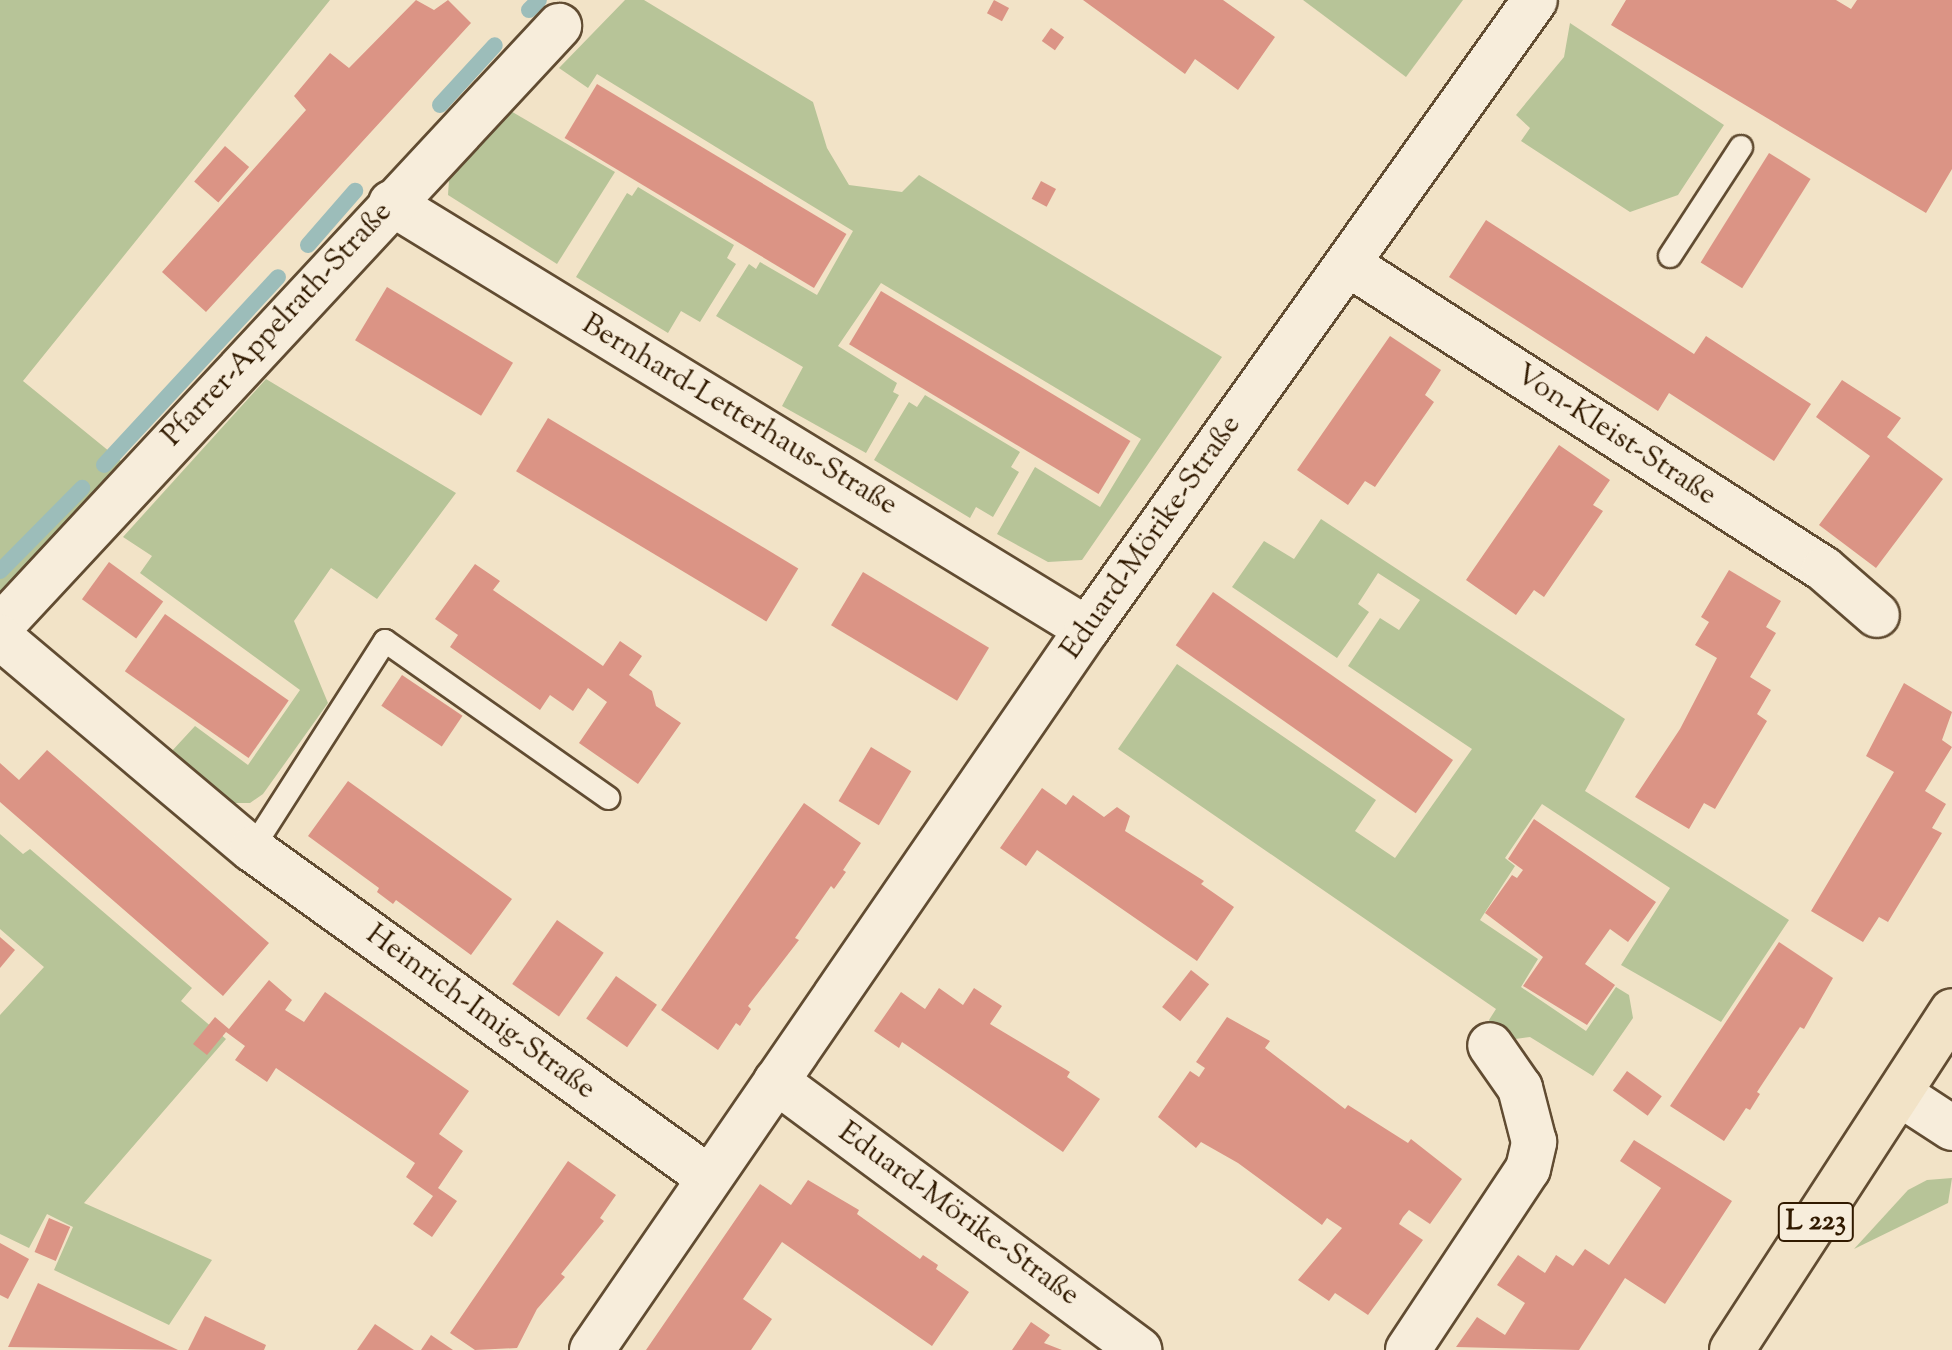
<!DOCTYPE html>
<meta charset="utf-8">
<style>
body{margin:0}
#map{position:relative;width:1952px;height:1350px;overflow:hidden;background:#f2e3c7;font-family:"Sorts Mill Goudy",serif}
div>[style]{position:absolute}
.green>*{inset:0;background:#b7c498}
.stream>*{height:16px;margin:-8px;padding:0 8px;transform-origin:8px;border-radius:8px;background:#9cbdba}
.building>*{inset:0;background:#db9485;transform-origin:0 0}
.roads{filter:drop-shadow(2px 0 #614c32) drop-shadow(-2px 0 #614c32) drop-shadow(0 2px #614c32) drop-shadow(0 -2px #614c32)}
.lane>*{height:22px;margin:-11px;padding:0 11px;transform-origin:11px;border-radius:11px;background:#f7eddb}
.street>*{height:44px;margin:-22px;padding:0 22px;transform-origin:22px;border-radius:22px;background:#f7eddb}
.primary>*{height:44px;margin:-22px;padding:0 22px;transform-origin:22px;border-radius:22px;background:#f2e3c7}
span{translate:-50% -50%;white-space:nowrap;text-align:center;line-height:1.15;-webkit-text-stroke:6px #f7eddb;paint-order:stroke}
.shield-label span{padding:2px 6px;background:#f7eddb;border:2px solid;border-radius:6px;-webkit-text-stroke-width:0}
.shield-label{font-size:28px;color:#311a00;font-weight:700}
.street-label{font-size:30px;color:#311a00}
</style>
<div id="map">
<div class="green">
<i style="clip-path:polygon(0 0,330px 0,23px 381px,126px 465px,0 601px)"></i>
<i style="clip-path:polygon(625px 0,644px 0,813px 102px,827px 148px,849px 185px,902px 192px,919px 175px,1222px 357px,1082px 560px,1048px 562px,997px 534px,1035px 467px,1100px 507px,1141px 439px,881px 283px,838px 346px,897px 383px,893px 392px,899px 395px,866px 453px,782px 406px,803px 367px,716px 316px,749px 264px,756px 269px,760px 262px,817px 295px,853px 231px,597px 74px,588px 88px,559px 68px)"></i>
<i style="clip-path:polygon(1303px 0,1463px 0,1406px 77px)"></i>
<i style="clip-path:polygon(1570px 23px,1724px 125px,1678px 195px,1630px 212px,1521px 141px,1530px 128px,1516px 115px,1564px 57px)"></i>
<i style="clip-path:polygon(509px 110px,615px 172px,557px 264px,448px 195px,449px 180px)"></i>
<i style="clip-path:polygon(638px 187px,734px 245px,727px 258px,736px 264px,700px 322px,681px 311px,668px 333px,576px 277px,627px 193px,632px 196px)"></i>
<i style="clip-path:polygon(266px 379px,456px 493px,377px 599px,331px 568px,294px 621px,328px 703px,263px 794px,250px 803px,233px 803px,171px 752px,195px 726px,248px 765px,300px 690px,140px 573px,152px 556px,123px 537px)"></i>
<i style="clip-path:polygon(925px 395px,1020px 452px,1011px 467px,1019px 472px,993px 517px,976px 507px,970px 518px,874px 460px,909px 402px,917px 407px)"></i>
<i style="clip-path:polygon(1321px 519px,1625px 719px,1585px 791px,1789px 920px,1721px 1022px,1621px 965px,1670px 888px,1542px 804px,1505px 858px,1515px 866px,1480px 920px,1538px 959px,1521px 987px,1586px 1031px,1616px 987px,1629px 995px,1633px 1018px,1593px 1076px,1530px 1037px,1494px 1042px,1489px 1020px,1496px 1009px,1118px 749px,1177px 664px,1376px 800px,1355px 831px,1395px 858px,1472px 749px,1348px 666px,1380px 618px,1399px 630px,1420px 600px,1378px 573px,1358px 604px,1369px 612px,1337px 658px,1232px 587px,1264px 541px,1294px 559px)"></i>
<i style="clip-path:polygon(0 834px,23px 854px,30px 849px,192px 988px,181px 1001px,226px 1039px,84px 1203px,212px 1260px,169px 1325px,54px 1270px,73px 1227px,47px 1214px,29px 1248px,0 1234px,0 1015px,44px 967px,0 929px)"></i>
<i style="clip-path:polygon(1952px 1178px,1948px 1203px,1854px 1249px,1908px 1190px,1927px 1180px)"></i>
</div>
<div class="stream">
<i style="left:529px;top:10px;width:14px;rotate:-45deg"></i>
<i style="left:440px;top:105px;width:81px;rotate:-47.5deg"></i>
<i style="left:308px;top:245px;width:72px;rotate:-49deg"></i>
<i style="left:104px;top:465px;width:256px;rotate:-47.2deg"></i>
<i style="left:0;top:571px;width:117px;rotate:-45.3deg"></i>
</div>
<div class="building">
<i style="clip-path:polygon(416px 0,434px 10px,448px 0,471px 23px,206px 312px,162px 272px,306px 110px,294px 96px,330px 53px,349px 68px)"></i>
<i style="left:994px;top:0;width:17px;height:15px;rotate:28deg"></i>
<i style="clip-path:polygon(1083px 0,1223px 0,1275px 37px,1238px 90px,1195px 59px,1185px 74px)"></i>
<i style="clip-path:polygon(1626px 0,1836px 0,1851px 9px,1857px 0,1952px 0,1952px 169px,1926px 213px,1611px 25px)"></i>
<i style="left:1051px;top:28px;width:16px;height:16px;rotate:35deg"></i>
<i style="left:597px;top:84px;width:291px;height:63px;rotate:31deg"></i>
<i style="left:225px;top:146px;width:32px;height:47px;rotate:41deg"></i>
<i style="left:1769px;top:153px;width:49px;height:129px;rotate:32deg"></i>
<i style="left:1041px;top:181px;width:17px;height:20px;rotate:28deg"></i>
<i style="clip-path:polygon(1486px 220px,1694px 354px,1706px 336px,1811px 404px,1774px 461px,1669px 393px,1658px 411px,1449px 277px)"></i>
<i style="left:387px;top:287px;width:147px;height:62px;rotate:31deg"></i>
<i style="left:881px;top:291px;width:291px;height:62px;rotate:31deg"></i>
<i style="clip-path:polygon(1390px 336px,1441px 370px,1425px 395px,1434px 402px,1375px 487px,1365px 481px,1348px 505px,1297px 470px)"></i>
<i style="clip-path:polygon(1842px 380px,1901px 418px,1887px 437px,1943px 479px,1876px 568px,1819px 525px,1870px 456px,1816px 417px)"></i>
<i style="left:548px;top:418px;width:292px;height:62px;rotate:31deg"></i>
<i style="clip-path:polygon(1559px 445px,1610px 480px,1593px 505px,1603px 511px,1544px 597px,1534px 590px,1516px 615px,1466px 580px)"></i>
<i style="left:109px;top:562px;width:67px;height:46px;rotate:36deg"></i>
<i style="clip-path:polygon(475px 564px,500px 581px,493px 590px,603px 666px,620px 641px,642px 656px,629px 675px,652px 691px,656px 706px,681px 723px,638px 784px,579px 743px,607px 702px,588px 688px,573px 711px,550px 695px,540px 710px,450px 647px,458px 635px,435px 619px)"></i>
<i style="clip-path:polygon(1729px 570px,1781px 601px,1766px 627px,1776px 633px,1750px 677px,1771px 690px,1757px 714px,1767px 721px,1715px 809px,1704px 803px,1689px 829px,1635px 797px,1680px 729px,1717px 658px,1695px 645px,1709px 622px,1701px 617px)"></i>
<i style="left:863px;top:572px;width:147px;height:62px;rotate:31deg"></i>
<i style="left:1213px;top:592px;width:293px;height:65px;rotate:35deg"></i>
<i style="left:165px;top:614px;width:151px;height:70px;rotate:35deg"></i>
<i style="left:402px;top:675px;width:73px;height:37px;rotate:34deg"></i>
<i style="clip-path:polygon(1904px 683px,1952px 712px,1942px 740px,1952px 747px,1925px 791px,1946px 804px,1932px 828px,1942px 833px,1888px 922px,1879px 917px,1863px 942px,1811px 911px,1894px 772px,1866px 756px)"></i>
<i style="left:871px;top:747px;width:47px;height:63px;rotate:31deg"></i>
<i style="clip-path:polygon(47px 750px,269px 943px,223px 996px,0 802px,0 763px,19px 780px)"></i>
<i style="clip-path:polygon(348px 781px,512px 899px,471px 955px,396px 900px,393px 904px,377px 892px,379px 888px,308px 836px)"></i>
<i style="clip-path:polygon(1042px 788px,1066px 805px,1073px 795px,1104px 817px,1117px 807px,1130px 816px,1125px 831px,1204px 881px,1201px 884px,1234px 907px,1197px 961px,1037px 850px,1026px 866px,1000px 848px)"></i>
<i style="clip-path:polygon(804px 803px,861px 843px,843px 870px,846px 872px,834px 889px,831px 886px,795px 938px,799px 940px,748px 1006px,751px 1009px,740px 1026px,736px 1023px,718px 1050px,661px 1010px)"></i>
<i style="clip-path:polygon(1534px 819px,1656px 902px,1628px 942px,1610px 929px,1585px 964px,1615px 985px,1587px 1025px,1523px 986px,1543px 957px,1485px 913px,1512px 875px,1517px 878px,1523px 870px,1508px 859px)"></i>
<i style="left:557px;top:920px;width:57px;height:78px;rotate:35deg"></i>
<i style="clip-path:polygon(0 937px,15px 950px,0 968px)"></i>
<i style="clip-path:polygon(1779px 942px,1833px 978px,1804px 1029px,1800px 1027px,1757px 1092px,1760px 1094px,1750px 1110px,1746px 1108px,1724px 1141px,1670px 1106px)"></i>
<i style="left:1191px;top:970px;width:23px;height:47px;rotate:38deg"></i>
<i style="left:616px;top:976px;width:50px;height:52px;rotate:35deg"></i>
<i style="clip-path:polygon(269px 980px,292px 1000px,285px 1010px,304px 1022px,325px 992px,469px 1091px,439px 1134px,463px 1151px,438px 1188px,457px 1201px,432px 1237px,413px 1224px,433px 1196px,406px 1177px,415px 1163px,276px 1068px,267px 1082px,235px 1060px,245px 1046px,226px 1032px,207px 1055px,193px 1044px,215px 1017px,229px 1029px)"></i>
<i style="clip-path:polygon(939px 988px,963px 1005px,974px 988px,1002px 1006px,990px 1024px,1070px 1072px,1067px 1077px,1100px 1099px,1063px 1152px,902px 1042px,899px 1048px,874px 1031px,901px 992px,925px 1009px)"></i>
<i style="clip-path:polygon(1227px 1017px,1270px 1041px,1265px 1048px,1345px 1109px,1348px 1105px,1408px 1143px,1411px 1139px,1462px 1179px,1430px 1224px,1409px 1210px,1403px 1217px,1399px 1224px,1423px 1240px,1368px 1315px,1335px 1293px,1329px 1301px,1298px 1280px,1342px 1228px,1327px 1218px,1322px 1225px,1238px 1163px,1201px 1142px,1196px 1148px,1158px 1117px,1190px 1071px,1199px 1077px,1205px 1068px,1196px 1062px)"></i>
<i style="left:1627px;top:1071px;width:43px;height:24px;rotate:36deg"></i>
<i style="clip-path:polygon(1634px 1140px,1732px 1201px,1665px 1304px,1625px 1278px,1579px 1350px,1456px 1347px,1477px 1317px,1505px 1335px,1525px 1303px,1497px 1285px,1518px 1255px,1545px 1273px,1556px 1255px,1573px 1266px,1585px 1249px,1609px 1265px,1661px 1188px,1620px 1161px)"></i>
<i style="clip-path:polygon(568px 1161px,616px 1195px,600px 1218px,604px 1221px,561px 1274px,565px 1277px,537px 1309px,517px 1348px,475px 1350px,450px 1333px)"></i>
<i style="clip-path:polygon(808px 1180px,859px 1210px,857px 1214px,920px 1259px,923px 1255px,938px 1265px,936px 1269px,969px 1292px,932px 1346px,782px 1242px,743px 1299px,772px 1319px,751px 1350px,646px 1350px,760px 1184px,791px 1205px)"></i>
<i style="left:49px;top:1218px;width:23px;height:37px;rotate:23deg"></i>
<i style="clip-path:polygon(0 1243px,29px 1259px,8px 1299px,0 1295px)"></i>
<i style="clip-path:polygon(38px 1283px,178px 1350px,8px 1347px)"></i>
<i style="clip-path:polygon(205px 1316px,266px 1345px,264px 1350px,188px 1350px)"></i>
<i style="clip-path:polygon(1031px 1322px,1050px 1335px,1044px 1343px,1062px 1350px,1012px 1350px)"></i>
<i style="clip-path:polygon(375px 1324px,414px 1350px,357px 1350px)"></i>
<i style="clip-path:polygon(431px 1335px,453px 1350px,421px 1350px)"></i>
</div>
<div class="roads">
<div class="lane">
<i style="left:1670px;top:256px;width:130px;rotate:-56.9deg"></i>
<i style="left:252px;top:849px;width:247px;rotate:-57.4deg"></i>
<i style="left:385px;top:641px;width:273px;rotate:35.1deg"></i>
</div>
<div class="street">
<i style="left:391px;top:203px;width:816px;rotate:31.47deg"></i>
<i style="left:1348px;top:264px;width:565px;rotate:32.65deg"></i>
<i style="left:1824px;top:569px;width:70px;rotate:41deg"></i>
<i style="left:0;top:627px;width:821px;rotate:-47.07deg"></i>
<i style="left:0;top:637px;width:329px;rotate:40.1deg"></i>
<i style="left:252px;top:849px;width:562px;rotate:35.73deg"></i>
<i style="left:776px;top:1081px;width:452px;rotate:36.5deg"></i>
<i style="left:1900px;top:1094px;width:62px;rotate:33.2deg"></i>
<i style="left:592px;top:1350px;width:875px;rotate:-55.53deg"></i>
<i style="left:1087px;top:629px;width:772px;rotate:-54.54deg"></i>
<i style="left:1408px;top:1350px;width:217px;rotate:-56.5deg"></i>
<i style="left:1528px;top:1169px;width:28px;rotate:-77deg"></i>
<i style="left:1534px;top:1142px;width:56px;rotate:-104.5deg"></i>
<i style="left:1520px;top:1088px;width:52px;rotate:-124.9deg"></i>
</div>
<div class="primary">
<i style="left:1732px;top:1350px;width:404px;rotate:-57deg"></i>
</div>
</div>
<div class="shield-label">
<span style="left:1816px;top:1222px">L 223</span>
</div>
<div class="street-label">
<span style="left:278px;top:325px;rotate:-47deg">Pfarrer-Appelrath-Straße</span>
<span style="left:739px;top:416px;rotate:31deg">Bernhard-Letterhaus-Straße</span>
<span style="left:1615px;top:436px;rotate:33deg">Von-Kleist-Straße</span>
<span style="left:1152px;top:538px;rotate:-55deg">Eduard-Mörike-Straße</span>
<span style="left:480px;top:1013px;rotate:36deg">Heinrich-Imig-Straße</span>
<span style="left:958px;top:1215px;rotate:36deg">Eduard-Mörike-Straße</span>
</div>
</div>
